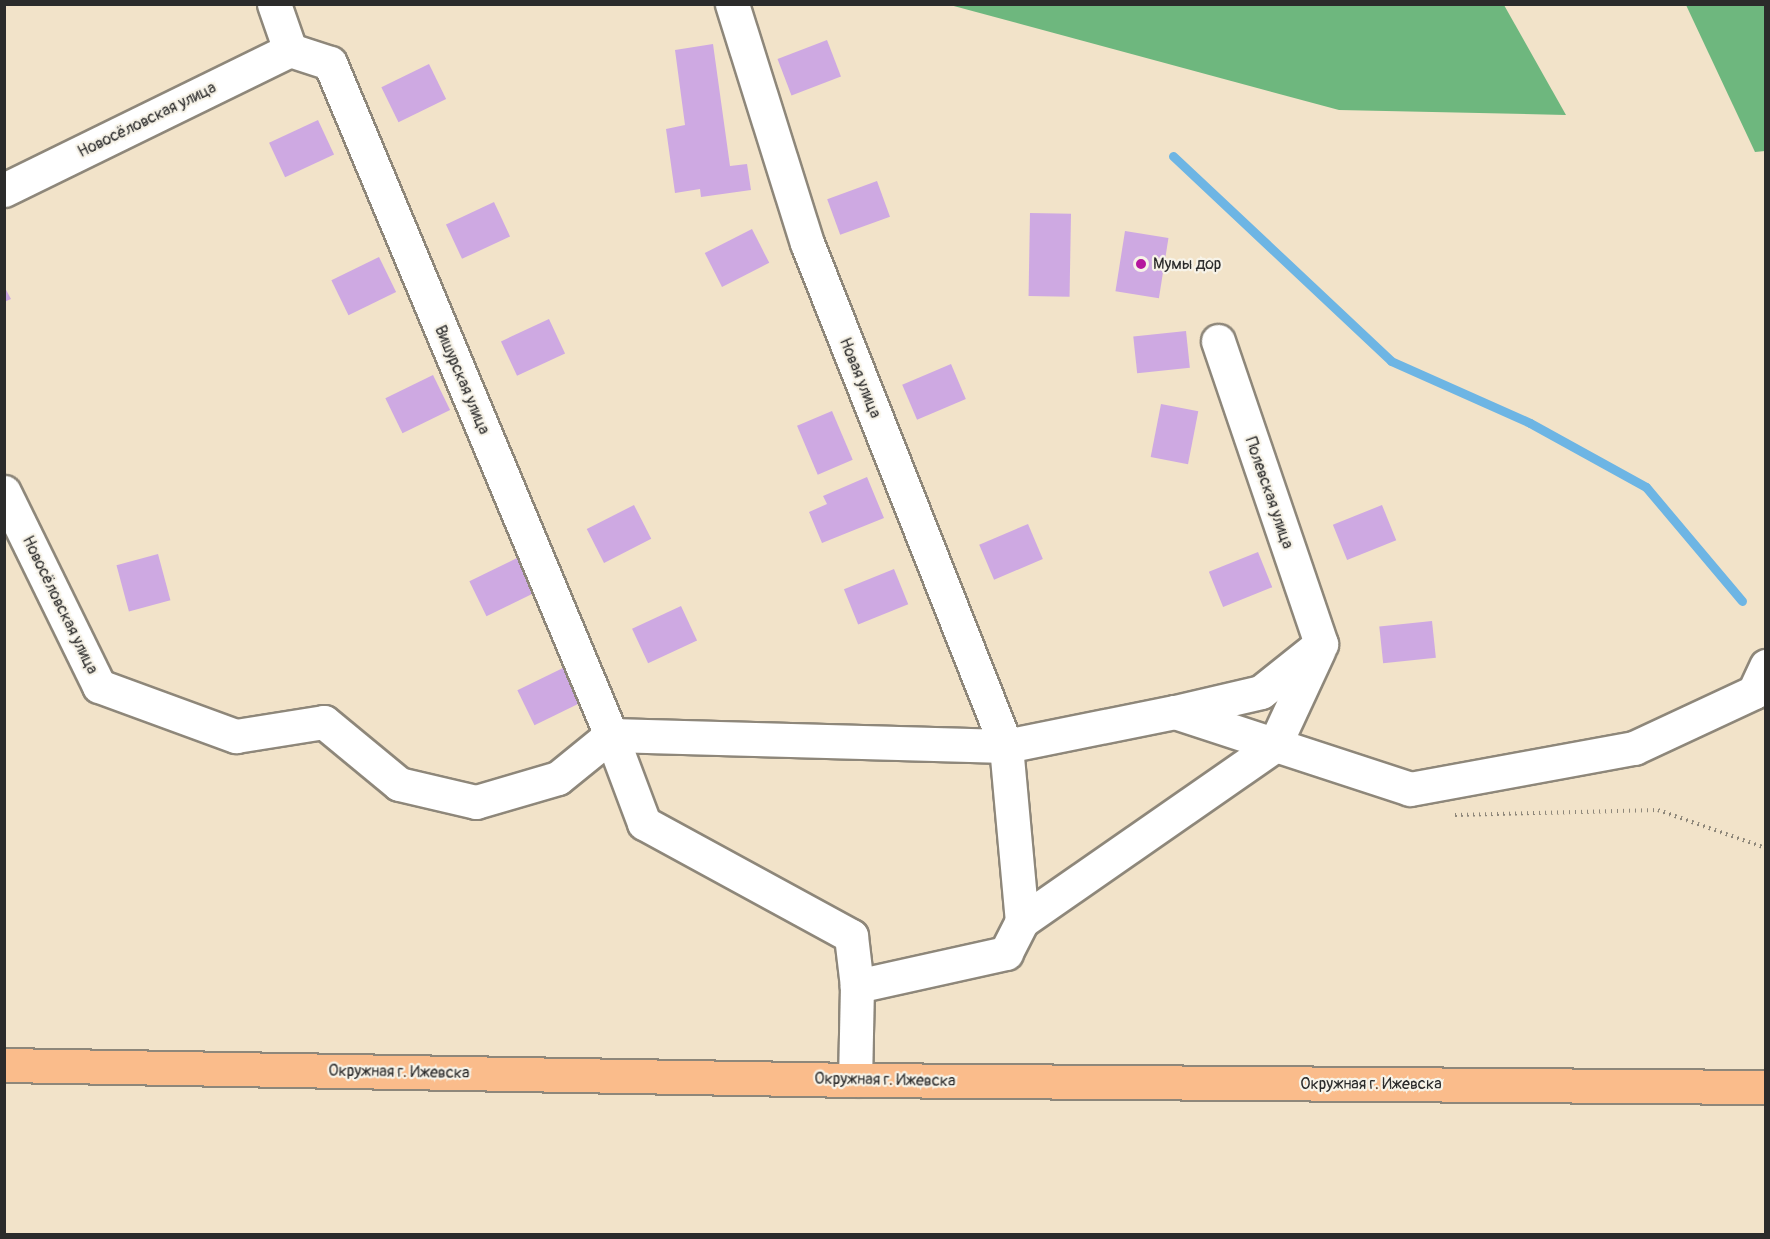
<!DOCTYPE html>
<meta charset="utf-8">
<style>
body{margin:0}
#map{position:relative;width:1770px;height:1239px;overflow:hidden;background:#f2e3c9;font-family:Pangolin,sans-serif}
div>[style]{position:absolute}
.forest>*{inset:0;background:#6eb77e}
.stream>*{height:9px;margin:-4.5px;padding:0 4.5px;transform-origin:4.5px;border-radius:4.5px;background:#6db5e4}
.building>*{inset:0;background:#cea9e2;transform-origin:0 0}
.path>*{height:4px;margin-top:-2px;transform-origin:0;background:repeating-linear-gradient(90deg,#8e877a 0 1.5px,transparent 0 6px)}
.roads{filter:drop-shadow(2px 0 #8e877a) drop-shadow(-2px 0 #8e877a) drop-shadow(0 2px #8e877a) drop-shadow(0 -2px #8e877a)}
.minor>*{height:33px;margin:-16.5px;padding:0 16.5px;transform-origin:16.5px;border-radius:16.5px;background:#fff}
.major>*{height:33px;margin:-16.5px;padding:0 16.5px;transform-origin:16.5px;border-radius:16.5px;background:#fabc8b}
.dots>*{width:16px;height:16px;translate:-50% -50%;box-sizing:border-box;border:3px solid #f7f3e8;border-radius:50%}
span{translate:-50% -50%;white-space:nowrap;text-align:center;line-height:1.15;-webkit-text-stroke:4.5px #f7f3e8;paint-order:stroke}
.street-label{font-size:16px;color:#2b2b2b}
.poi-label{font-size:16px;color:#2b2b2b}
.left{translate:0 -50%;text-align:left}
.frame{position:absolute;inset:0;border:6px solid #2b2b2b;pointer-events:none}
</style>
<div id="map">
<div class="forest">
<i style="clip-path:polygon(950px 5px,1504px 5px,1566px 115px,1339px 110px)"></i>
<i style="clip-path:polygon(1686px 5px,1765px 5px,1765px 151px,1755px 152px)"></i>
</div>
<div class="stream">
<i style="left:1173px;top:156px;width:299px;rotate:43.2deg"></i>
<i style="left:1391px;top:361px;width:152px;rotate:24deg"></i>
<i style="left:1530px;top:423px;width:132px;rotate:28.9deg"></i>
<i style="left:1646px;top:487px;width:149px;rotate:49.9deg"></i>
</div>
<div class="building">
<i style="left:827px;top:40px;width:39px;height:53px;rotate:69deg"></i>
<i style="clip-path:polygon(713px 44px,730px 166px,747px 164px,751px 190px,701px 197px,700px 189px,675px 193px,666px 129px,685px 125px,675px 50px)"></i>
<i style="left:429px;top:64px;width:39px;height:53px;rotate:64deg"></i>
<i style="left:318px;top:120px;width:38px;height:54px;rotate:65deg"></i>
<i style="left:877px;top:181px;width:38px;height:53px;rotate:70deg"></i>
<i style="left:494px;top:202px;width:38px;height:53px;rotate:65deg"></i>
<i style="left:1030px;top:213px;width:41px;height:83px;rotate:1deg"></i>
<i style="left:752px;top:229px;width:38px;height:53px;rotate:63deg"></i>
<i style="left:1125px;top:231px;width:44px;height:61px;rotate:9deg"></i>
<i style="left:379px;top:257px;width:39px;height:53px;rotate:64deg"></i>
<i style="clip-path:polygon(4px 286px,11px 299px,4px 302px)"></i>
<i style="left:549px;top:319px;width:38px;height:53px;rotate:65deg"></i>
<i style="left:1186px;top:331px;width:37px;height:53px;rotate:84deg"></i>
<i style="left:951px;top:364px;width:38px;height:53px;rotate:67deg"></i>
<i style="left:433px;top:375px;width:39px;height:53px;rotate:64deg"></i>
<i style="left:1161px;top:404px;width:38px;height:54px;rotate:11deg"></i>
<i style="left:832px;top:411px;width:53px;height:38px;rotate:67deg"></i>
<i style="clip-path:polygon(867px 477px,884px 518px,822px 543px,809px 512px,827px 504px,823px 496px)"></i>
<i style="left:634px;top:505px;width:38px;height:53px;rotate:63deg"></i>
<i style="left:1382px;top:505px;width:38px;height:53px;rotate:68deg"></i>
<i style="left:1028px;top:524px;width:38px;height:53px;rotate:67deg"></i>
<i style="left:1258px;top:552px;width:38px;height:53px;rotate:68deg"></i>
<i style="left:158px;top:554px;width:48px;height:43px;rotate:75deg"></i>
<i style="left:517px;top:558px;width:39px;height:53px;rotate:64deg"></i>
<i style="left:894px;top:569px;width:38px;height:54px;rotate:68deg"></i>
<i style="left:681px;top:606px;width:38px;height:54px;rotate:65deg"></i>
<i style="left:1432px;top:621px;width:37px;height:53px;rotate:84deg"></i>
<i style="left:565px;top:667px;width:39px;height:53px;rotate:64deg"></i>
</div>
<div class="path">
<i style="left:1455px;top:815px;width:203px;rotate:-1.4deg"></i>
<i style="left:1658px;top:810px;width:114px;rotate:19.4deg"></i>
</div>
<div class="roads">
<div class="minor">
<i style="left:274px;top:4px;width:49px;rotate:70.8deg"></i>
<i style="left:732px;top:4px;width:250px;rotate:72.6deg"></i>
<i style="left:807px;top:243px;width:541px;rotate:68.41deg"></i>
<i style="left:1006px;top:746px;width:176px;rotate:84.8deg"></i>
<i style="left:1022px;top:921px;width:36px;rotate:117deg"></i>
<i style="left:1006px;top:953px;width:153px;rotate:167.5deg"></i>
<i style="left:857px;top:986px;width:94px;rotate:91.2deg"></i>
<i style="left:290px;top:50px;width:42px;rotate:18deg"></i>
<i style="left:330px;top:63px;width:728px;rotate:67.31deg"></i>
<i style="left:611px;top:735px;width:94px;rotate:69.4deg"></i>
<i style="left:644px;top:823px;width:236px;rotate:28.6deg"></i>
<i style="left:851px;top:936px;width:50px;rotate:83.2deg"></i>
<i style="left:4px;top:190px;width:318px;rotate:-26.1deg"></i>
<i style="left:1218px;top:341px;width:320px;rotate:71.2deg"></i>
<i style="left:4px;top:492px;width:216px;rotate:63.9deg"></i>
<i style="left:99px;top:686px;width:146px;rotate:20.1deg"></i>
<i style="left:236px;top:736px;width:89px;rotate:-9deg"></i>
<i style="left:324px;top:722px;width:97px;rotate:39.6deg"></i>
<i style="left:399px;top:784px;width:79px;rotate:13.2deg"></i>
<i style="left:476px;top:802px;width:85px;rotate:-16.3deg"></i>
<i style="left:558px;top:778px;width:68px;rotate:-39.1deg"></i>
<i style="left:611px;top:735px;width:395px;rotate:1.6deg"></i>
<i style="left:1006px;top:746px;width:172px;rotate:-11.4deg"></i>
<i style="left:1175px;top:712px;width:88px;rotate:-13.1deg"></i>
<i style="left:1261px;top:692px;width:77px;rotate:-38.7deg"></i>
<i style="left:1175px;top:712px;width:247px;rotate:18.1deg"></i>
<i style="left:1410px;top:789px;width:228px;rotate:-10.4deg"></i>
<i style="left:1634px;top:748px;width:132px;rotate:-25deg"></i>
<i style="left:1754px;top:692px;width:29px;rotate:-65deg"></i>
<i style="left:1022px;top:921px;width:307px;rotate:-34.8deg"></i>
<i style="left:1274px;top:746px;width:105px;rotate:-65.1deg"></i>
</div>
<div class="major">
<i style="left:4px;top:1065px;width:851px;rotate:1.01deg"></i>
<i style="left:855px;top:1080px;width:911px;rotate:0.44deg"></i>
</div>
</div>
<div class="dots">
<i style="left:1141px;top:264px;background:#b5179e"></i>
</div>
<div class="street-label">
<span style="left:147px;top:120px;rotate:-26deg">Новосёловская улица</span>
<span style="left:860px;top:378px;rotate:68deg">Новая улица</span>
<span style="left:462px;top:380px;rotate:67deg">Вишурская улица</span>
<span style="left:1269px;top:493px;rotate:71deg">Полевская улица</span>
<span style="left:60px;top:605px;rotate:64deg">Новосёловская улица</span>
<span style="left:399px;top:1072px;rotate:1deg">Окружная г. Ижевска</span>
<span style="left:885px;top:1080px;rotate:1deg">Окружная г. Ижевска</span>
<span style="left:1371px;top:1084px">Окружная г. Ижевска</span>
</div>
<div class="poi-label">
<span class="left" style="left:1153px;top:264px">Мумы дор</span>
</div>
<div class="frame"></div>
</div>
